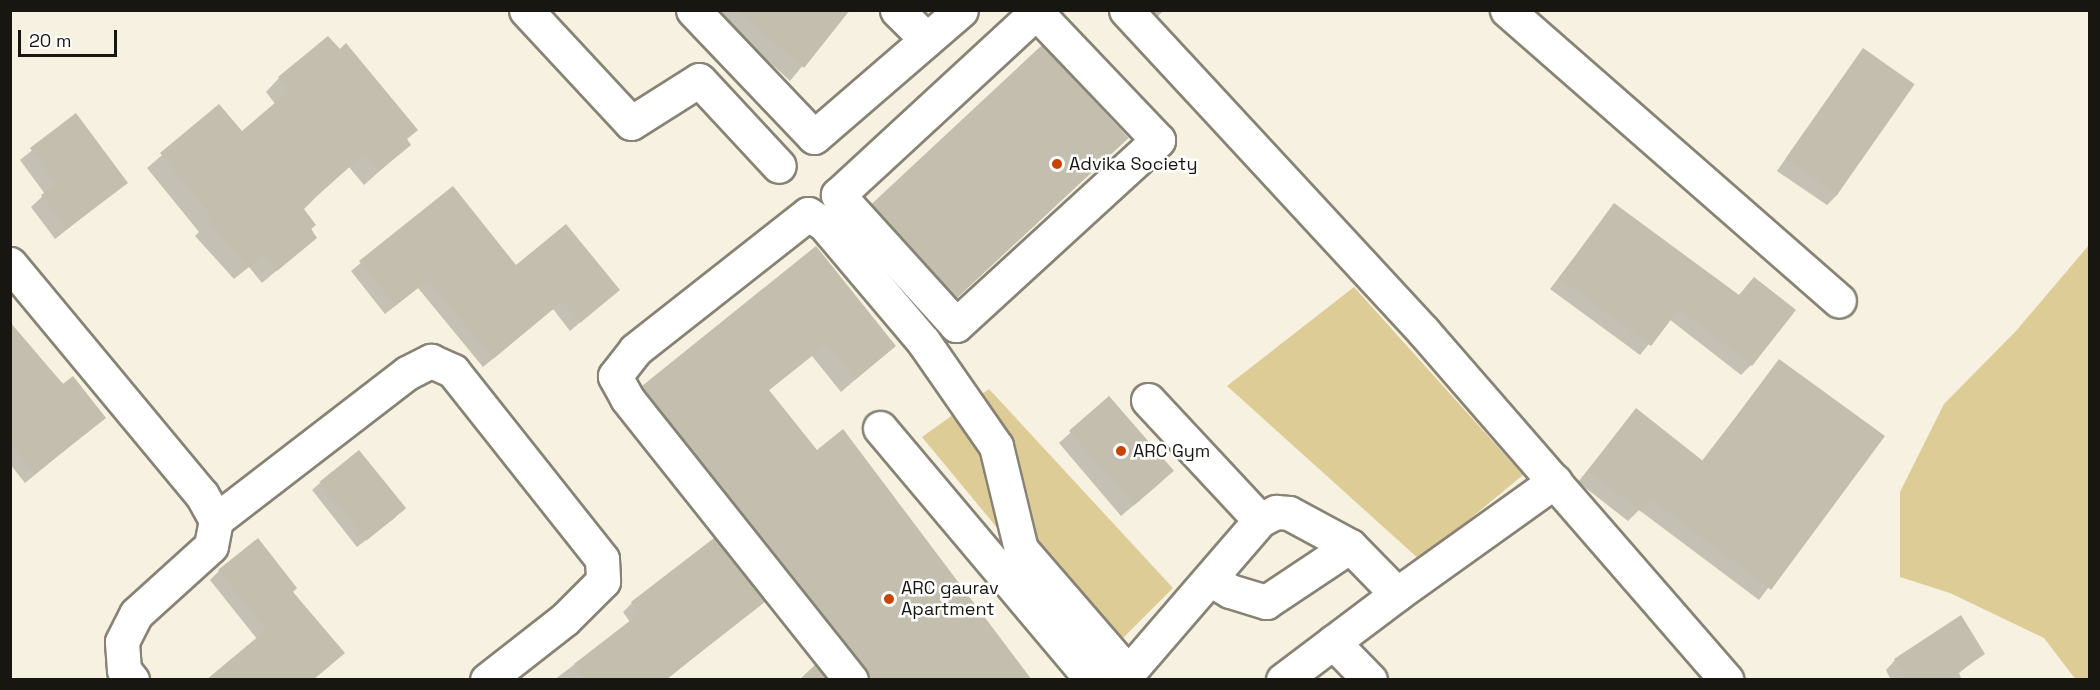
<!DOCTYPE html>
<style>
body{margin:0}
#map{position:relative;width:2100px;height:690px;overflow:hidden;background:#f6f1e0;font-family:"Space Grotesk",sans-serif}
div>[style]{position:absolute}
.green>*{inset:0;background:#decc97}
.shadow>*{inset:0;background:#0003}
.building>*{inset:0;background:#c4beaf;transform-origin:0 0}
.roads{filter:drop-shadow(2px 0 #888374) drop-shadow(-2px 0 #888374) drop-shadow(0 2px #888374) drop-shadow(0 -2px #888374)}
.minor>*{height:33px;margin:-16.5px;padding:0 16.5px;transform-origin:16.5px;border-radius:16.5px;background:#fff}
.dots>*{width:16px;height:16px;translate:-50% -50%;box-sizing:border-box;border:3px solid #fff;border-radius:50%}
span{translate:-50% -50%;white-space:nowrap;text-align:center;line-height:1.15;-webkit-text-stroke:5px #fff;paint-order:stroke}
.poi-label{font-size:18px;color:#181611}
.left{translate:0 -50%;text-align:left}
.frame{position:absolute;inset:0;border:12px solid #181611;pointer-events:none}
.scale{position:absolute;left:18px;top:30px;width:99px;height:27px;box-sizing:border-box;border:3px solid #181611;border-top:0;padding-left:8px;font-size:18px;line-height:21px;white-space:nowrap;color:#181611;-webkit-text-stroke:4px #fff;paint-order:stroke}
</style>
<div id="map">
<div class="green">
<i style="clip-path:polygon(2089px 245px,2090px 679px,2076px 680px,2044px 638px,1950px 593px,1900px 577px,1900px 492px,1944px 404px,2016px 331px)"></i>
<i style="clip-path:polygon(1354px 287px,1523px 475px,1420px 560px,1227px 386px)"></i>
<i style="clip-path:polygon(989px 389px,1173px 588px,1104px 657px,922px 437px)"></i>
</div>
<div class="shadow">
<i style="clip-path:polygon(713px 10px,848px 10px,790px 81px)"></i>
<i style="clip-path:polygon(1128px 10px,1164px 10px,1147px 28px)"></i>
<i style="clip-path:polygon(1863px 50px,1838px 194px,1827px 205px,1777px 171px)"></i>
<i style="clip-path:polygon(279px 78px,409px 145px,364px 185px,349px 167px,303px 208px,315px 238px,262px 283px,249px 267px,234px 279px,195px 236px,199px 232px,147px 168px,219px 106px,241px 133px,276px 105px,266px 92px)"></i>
<i style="clip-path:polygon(76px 115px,126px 183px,55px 239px,31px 207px,45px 194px,20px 160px)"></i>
<i style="clip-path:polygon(1113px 150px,943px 311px,861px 221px,875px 208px)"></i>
<i style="clip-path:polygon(453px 188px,515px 267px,618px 290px,570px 331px,553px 309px,483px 367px,418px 288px,385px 314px,351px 271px)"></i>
<i style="clip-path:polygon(1614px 205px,1738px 296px,1754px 279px,1751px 365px,1741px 375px,1669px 319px,1640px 355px,1550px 289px)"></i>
<i style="clip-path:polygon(816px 248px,894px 346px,841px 392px,812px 356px,768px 391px,817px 452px,1030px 680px,849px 680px,630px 400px)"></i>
<i style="clip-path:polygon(10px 339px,104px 418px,25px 483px,10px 464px)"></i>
<i style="clip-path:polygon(1779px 361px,1883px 436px,1759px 600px,1639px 510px,1628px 521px,1578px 482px,1636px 410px,1701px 462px)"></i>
<i style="clip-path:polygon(1109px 398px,1161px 482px,1121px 516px,1059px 443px)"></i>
<i style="clip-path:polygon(320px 483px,396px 517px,357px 547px,312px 490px)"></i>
<i style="clip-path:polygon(219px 571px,292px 592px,343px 653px,257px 639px,210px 580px)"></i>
<i style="clip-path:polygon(763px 602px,666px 680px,554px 680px,630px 622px,623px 612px,632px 603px)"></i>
<i style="clip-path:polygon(1983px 654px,1959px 673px,1962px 680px,1891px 680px,1886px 670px,1895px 660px)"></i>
</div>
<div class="building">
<i style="clip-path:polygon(736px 10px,850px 10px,804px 68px)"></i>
<i style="clip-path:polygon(328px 36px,340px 49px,346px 43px,418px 130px,407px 139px,411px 145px,378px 172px,364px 154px,317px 196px,304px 209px,316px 225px,311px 229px,317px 238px,277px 271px,263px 255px,248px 267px,207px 222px,212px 217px,160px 153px,219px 104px,242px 131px,289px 91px,278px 77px)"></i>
<i style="left:1042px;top:45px;width:127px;height:233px;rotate:47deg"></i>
<i style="left:1863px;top:48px;width:63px;height:135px;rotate:35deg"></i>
<i style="clip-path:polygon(76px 113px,128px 183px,67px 229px,41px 195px,56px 184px,30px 148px)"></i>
<i style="clip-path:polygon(453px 186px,516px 265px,566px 224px,620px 290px,580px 323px,563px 301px,493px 359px,428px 280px,395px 306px,359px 261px)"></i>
<i style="clip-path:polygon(1614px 203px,1739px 295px,1754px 277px,1796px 310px,1752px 366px,1679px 309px,1651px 346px,1559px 278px)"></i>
<i style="clip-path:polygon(816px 246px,896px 346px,855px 380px,826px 344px,769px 390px,817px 450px,843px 429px,1032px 680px,869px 680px,866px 668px,642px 386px)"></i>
<i style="clip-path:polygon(10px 322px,63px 384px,73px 376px,106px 418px,35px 474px,10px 443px)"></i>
<i style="clip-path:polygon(1779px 359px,1885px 436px,1771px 590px,1650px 499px,1640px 511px,1588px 470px,1636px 408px,1703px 461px)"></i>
<i style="left:1109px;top:396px;width:99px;height:53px;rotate:49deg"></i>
<i style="left:359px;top:450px;width:75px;height:51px;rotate:51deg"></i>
<i style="clip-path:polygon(258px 538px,297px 588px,293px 592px,345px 653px,313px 680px,206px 680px,266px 630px,218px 570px)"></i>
<i style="clip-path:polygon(714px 538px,765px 602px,665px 680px,586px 680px,574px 664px,640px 613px,631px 602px)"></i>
<i style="clip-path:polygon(1961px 615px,1985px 654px,1947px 680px,1907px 680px,1894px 659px)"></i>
<i style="clip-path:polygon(815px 665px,827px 680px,799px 680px)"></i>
</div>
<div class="roads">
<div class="minor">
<i style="left:526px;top:10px;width:154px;rotate:47.1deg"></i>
<i style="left:631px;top:123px;width:80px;rotate:-32.3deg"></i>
<i style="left:699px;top:80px;width:117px;rotate:47.1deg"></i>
<i style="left:693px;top:10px;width:175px;rotate:46.4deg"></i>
<i style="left:814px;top:137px;width:194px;rotate:-40.8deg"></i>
<i style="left:897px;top:10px;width:42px;rotate:45deg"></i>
<i style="left:1126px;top:10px;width:439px;rotate:47.2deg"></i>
<i style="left:1424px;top:332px;width:461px;rotate:49deg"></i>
<i style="left:1507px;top:10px;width:441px;rotate:41.2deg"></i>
<i style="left:1036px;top:12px;width:177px;rotate:46.4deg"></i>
<i style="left:1158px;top:140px;width:274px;rotate:137.5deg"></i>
<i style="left:956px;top:325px;width:176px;rotate:-132.2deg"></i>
<i style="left:838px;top:195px;width:270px;rotate:-42.7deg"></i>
<i style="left:10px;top:264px;width:300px;rotate:50.3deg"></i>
<i style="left:202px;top:495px;width:29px;rotate:61deg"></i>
<i style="left:216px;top:520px;width:26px;rotate:101deg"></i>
<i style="left:211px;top:546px;width:101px;rotate:137.8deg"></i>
<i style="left:136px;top:614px;width:31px;rotate:117deg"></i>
<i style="left:122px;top:642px;width:28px;rotate:86deg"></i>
<i style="left:124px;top:670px;width:13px;rotate:51deg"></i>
<i style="left:1148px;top:400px;width:164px;rotate:47deg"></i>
<i style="left:880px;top:428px;width:329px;rotate:49.9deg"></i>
<i style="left:216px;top:520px;width:241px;rotate:-37.6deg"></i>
<i style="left:407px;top:373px;width:27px;rotate:-27deg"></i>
<i style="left:431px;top:361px;width:24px;rotate:24deg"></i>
<i style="left:453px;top:371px;width:240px;rotate:51.6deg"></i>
<i style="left:602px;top:559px;width:22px;rotate:87deg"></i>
<i style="left:603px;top:581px;width:54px;rotate:135deg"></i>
<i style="left:565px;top:619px;width:99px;rotate:142deg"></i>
<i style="left:1210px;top:579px;width:23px;rotate:31deg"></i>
<i style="left:1230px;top:591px;width:38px;rotate:17deg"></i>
<i style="left:1266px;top:602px;width:101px;rotate:-33.7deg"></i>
<i style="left:1333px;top:642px;width:53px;rotate:45.8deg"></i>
<i style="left:851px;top:680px;width:360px;rotate:-128.5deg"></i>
<i style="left:627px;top:398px;width:25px;rotate:-119deg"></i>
<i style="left:615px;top:376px;width:33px;rotate:-52deg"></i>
<i style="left:635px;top:350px;width:220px;rotate:-38.2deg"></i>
<i style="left:808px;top:214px;width:19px;rotate:32deg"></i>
<i style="left:824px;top:224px;width:153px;rotate:49.8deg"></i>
<i style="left:923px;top:341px;width:128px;rotate:55.2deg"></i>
<i style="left:996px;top:446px;width:106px;rotate:76.4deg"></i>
<i style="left:1021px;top:549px;width:164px;rotate:49.2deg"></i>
<i style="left:1122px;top:680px;width:211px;rotate:-49.2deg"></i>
<i style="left:1260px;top:520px;width:18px;rotate:-27deg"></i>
<i style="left:1276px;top:512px;width:13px;rotate:4deg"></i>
<i style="left:1289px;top:513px;width:69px;rotate:28.4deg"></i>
<i style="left:1350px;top:546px;width:67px;rotate:45.6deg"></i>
<i style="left:1397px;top:594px;width:194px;rotate:-35.6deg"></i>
<i style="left:1283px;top:680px;width:143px;rotate:-37deg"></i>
</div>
</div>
<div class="dots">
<i style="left:1057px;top:164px;background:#ca4400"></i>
<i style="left:1121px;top:451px;background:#ca4400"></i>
<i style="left:889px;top:599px;background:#ca4400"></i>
</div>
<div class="poi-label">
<span class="left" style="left:1069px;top:164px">Advika Society</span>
<span class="left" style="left:1133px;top:451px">ARC Gym</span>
<span class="left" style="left:901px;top:599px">ARC gaurav<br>Apartment</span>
</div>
<div class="frame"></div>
<div class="scale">20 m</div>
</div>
